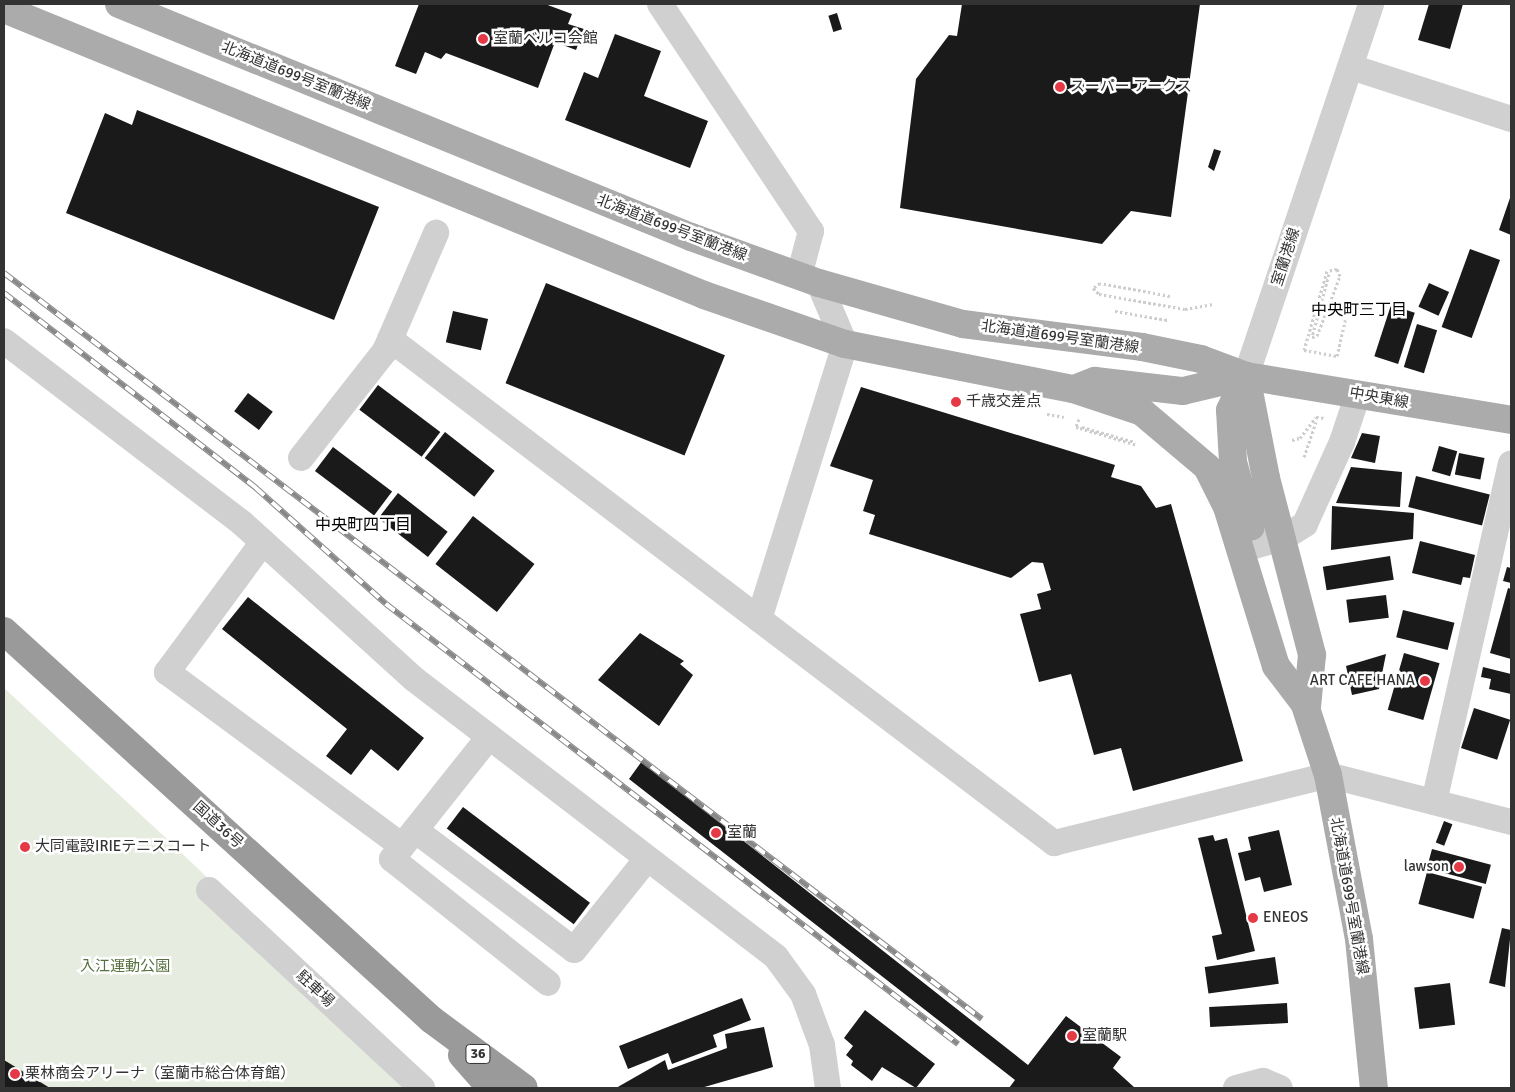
<!DOCTYPE html>
<meta charset="utf-8">
<style>
body{margin:0}
#map{position:relative;width:1515px;height:1092px;overflow:hidden;background:#fff;font-family:Signika,"Noto Sans JP",sans-serif}
div>[style]{position:absolute}
.green>*{inset:0;background:#e6ecdf}
.building>*{inset:0;background:#1a1a1a;transform-origin:0 0}
.path>*{height:3px;margin-top:-1.5px;transform-origin:0;background:repeating-linear-gradient(90deg,#cdcdcd 0 2.5px,transparent 0 5px)}
.minor>*{height:26px;margin:-13px;padding:0 13px;transform-origin:13px;border-radius:13px;background:#d0d0d0}
.major>*{height:28px;margin:-14px;padding:0 14px;transform-origin:14px;border-radius:14px;background:#ababab}
.highway>*{height:28px;margin:-14px;padding:0 14px;transform-origin:14px;border-radius:14px;background:#9a9a9a}
.rail>*{height:5.5px;margin-top:-2.75px;transform-origin:0;background:repeating-linear-gradient(90deg,#fff 0 11px,#888 0 22px);box-sizing:border-box;border-block:1px solid #888}
.dots>*{width:14px;height:14px;translate:-50% -50%;box-sizing:border-box;border:2px solid #fff;border-radius:50%}
span{translate:-50% -50%;white-space:nowrap;text-align:center;line-height:1.15;-webkit-text-stroke:5px #fff;paint-order:stroke}
.shield-label span{padding:1px 4px;background:#fff;border:1px solid;border-radius:4px;-webkit-text-stroke-width:0}
.shield-label{font-size:14px;color:#333;font-weight:700}
.poi-label{font-size:15px;color:#333}
.left{translate:0 -50%;text-align:left}
.right{translate:-100% -50%;text-align:right}
.street-label{font-size:15px;color:#333}
.park-label{font-size:15px;color:#56703f}
.neighbourhood-label{font-size:16px;color:#000}
.frame{position:absolute;inset:0;border:5px solid #333;pointer-events:none}
</style>
<div id="map">
<div class="green">
<i style="clip-path:polygon(4px 688px,167px 839px,427px 1088px,4px 1088px)"></i>
</div>
<div class="building">
<i style="clip-path:polygon(419px 4px,545px 4px,572px 14px,568px 24px,584px 29px,576px 50px,555px 42px,538px 88px,446px 53px,441px 59px,425px 52px,416px 74px,395px 66px)"></i>
<i style="clip-path:polygon(962px 4px,1200px 4px,1171px 217px,1131px 211px,1102px 244px,900px 208px,916px 79px,949px 35px,957px 36px)"></i>
<i style="clip-path:polygon(1429px 4px,1463px 4px,1450px 49px,1418px 40px)"></i>
<i style="left:837px;top:13px;width:17px;height:9px;rotate:73deg"></i>
<i style="clip-path:polygon(615px 34px,661px 51px,644px 96px,708px 121px,690px 168px,565px 120px,584px 72px,598px 78px)"></i>
<i style="clip-path:polygon(137px 110px,379px 207px,334px 320px,66px 213px,105px 113px,132px 125px)"></i>
<i style="clip-path:polygon(1214px 149px,1221px 151px,1214px 171px,1208px 167px)"></i>
<i style="clip-path:polygon(1511px 195px,1511px 235px,1499px 230px)"></i>
<i style="left:1470px;top:249px;width:32px;height:83px;rotate:20deg"></i>
<i style="left:546px;top:283px;width:193px;height:108px;rotate:22deg"></i>
<i style="left:1429px;top:283px;width:22px;height:26px;rotate:24deg"></i>
<i style="left:1391px;top:305px;width:25px;height:54px;rotate:18deg"></i>
<i style="left:453px;top:311px;width:36px;height:32px;rotate:13deg"></i>
<i style="left:1417px;top:324px;width:21px;height:45px;rotate:17deg"></i>
<i style="left:378px;top:385px;width:78px;height:31px;rotate:37deg"></i>
<i style="clip-path:polygon(861px 387px,1115px 465px,1111px 477px,1141px 486px,1156px 508px,1171px 504px,1243px 761px,1133px 791px,1121px 748px,1094px 755px,1071px 674px,1039px 682px,1020px 614px,1041px 609px,1037px 594px,1051px 590px,1043px 563px,1032px 562px,1011px 578px,869px 534px,875px 515px,863px 511px,873px 480px,830px 466px)"></i>
<i style="left:248px;top:393px;width:31px;height:23px;rotate:37deg"></i>
<i style="left:445px;top:432px;width:63px;height:33px;rotate:38deg"></i>
<i style="clip-path:polygon(1362px 433px,1380px 436px,1375px 463px,1351px 458px)"></i>
<i style="left:1439px;top:446px;width:19px;height:26px;rotate:16deg"></i>
<i style="left:333px;top:447px;width:74px;height:30px;rotate:37deg"></i>
<i style="left:1459px;top:453px;width:26px;height:22px;rotate:11deg"></i>
<i style="clip-path:polygon(1351px 467px,1402px 472px,1400px 507px,1336px 503px)"></i>
<i style="left:1416px;top:476px;width:76px;height:32px;rotate:14deg"></i>
<i style="left:398px;top:493px;width:63px;height:32px;rotate:38deg"></i>
<i style="clip-path:polygon(1332px 506px,1414px 513px,1413px 539px,1331px 550px)"></i>
<i style="left:473px;top:516px;width:78px;height:61px;rotate:38deg"></i>
<i style="clip-path:polygon(1420px 541px,1475px 555px,1470px 578px,1463px 577px,1461px 585px,1412px 573px)"></i>
<i style="left:1390px;top:556px;width:24px;height:68px;rotate:81deg"></i>
<i style="clip-path:polygon(1507px 567px,1511px 568px,1511px 583px,1503px 581px)"></i>
<i style="clip-path:polygon(1508px 588px,1511px 589px,1511px 659px,1490px 653px)"></i>
<i style="left:1386px;top:595px;width:23px;height:40px;rotate:83deg"></i>
<i style="clip-path:polygon(248px 597px,424px 738px,398px 771px,371px 749px,351px 775px,326px 756px,347px 729px,222px 629px)"></i>
<i style="left:1403px;top:610px;width:53px;height:28px;rotate:14deg"></i>
<i style="clip-path:polygon(640px 633px,684px 661px,680px 664px,693px 675px,659px 726px,598px 680px)"></i>
<i style="left:1404px;top:653px;width:37px;height:59px;rotate:16deg"></i>
<i style="clip-path:polygon(1386px 654px,1379px 689px,1352px 695px,1346px 666px)"></i>
<i style="clip-path:polygon(1483px 667px,1511px 674px,1511px 694px,1489px 689px,1491px 679px,1481px 677px)"></i>
<i style="left:1474px;top:708px;width:38px;height:42px;rotate:18deg"></i>
<i style="clip-path:polygon(642px 761px,1028px 1065px,1066px 1016px,1121px 1057px,1113px 1068px,1135px 1088px,1009px 1088px,1015px 1080px,629px 779px)"></i>
<i style="left:463px;top:807px;width:159px;height:27px;rotate:37deg"></i>
<i style="left:1444px;top:821px;width:9px;height:23px;rotate:21deg"></i>
<i style="clip-path:polygon(1279px 830px,1292px 885px,1264px 892px,1260px 877px,1245px 881px,1238px 853px,1251px 850px,1248px 837px)"></i>
<i style="clip-path:polygon(1213px 835px,1215px 841px,1227px 838px,1255px 951px,1217px 960px,1212px 936px,1222px 934px,1198px 838px)"></i>
<i style="left:1432px;top:849px;width:61px;height:20px;rotate:15deg"></i>
<i style="left:1427px;top:872px;width:57px;height:33px;rotate:15deg"></i>
<i style="clip-path:polygon(1502px 928px,1511px 930px,1505px 987px,1489px 983px)"></i>
<i style="left:1275px;top:957px;width:27px;height:71px;rotate:82deg"></i>
<i style="left:1450px;top:983px;width:42px;height:36px;rotate:83deg"></i>
<i style="clip-path:polygon(742px 998px,751px 1020px,713px 1035px,717px 1047px,672px 1064px,668px 1053px,628px 1069px,619px 1046px)"></i>
<i style="left:1287px;top:1003px;width:20px;height:78px;rotate:87deg"></i>
<i style="clip-path:polygon(865px 1010px,935px 1064px,916px 1088px,882px 1067px,872px 1081px,851px 1065px,853px 1061px,846px 1055px,853px 1046px,844px 1038px)"></i>
<i style="clip-path:polygon(764px 1027px,773px 1067px,701px 1088px,616px 1088px,665px 1060px,668px 1070px,727px 1048px,725px 1034px)"></i>
<i style="clip-path:polygon(4px 1060px,50px 1088px,4px 1088px)"></i>
</div>
<div class="path">
<i style="left:1329px;top:274px;width:65px;rotate:105.1deg"></i>
<i style="left:1312px;top:337px;width:5px;rotate:-11deg"></i>
<i style="left:1317px;top:336px;width:64px;rotate:-69deg"></i>
<i style="left:1340px;top:276px;width:8px;rotate:-113deg"></i>
<i style="left:1337px;top:269px;width:10px;rotate:169deg"></i>
<i style="left:1327px;top:271px;width:82px;rotate:106.2deg"></i>
<i style="left:1304px;top:350px;width:34px;rotate:10deg"></i>
<i style="left:1337px;top:356px;width:37px;rotate:-77deg"></i>
<i style="left:1170px;top:296px;width:71px;rotate:-169.5deg"></i>
<i style="left:1100px;top:283px;width:9px;rotate:144deg"></i>
<i style="left:1093px;top:288px;width:8px;rotate:45deg"></i>
<i style="left:1099px;top:294px;width:87px;rotate:9.9deg"></i>
<i style="left:1185px;top:309px;width:29px;rotate:-10deg"></i>
<i style="left:1115px;top:311px;width:53px;rotate:9.8deg"></i>
<i style="left:1047px;top:414px;width:17px;rotate:10deg"></i>
<i style="left:1079px;top:419px;width:9px;rotate:111deg"></i>
<i style="left:1076px;top:427px;width:4px;rotate:14deg"></i>
<i style="left:1080px;top:428px;width:59px;rotate:16.6deg"></i>
<i style="left:1082px;top:427px;width:55px;rotate:15.8deg"></i>
<i style="left:1292px;top:440px;width:8px;rotate:-14deg"></i>
<i style="left:1300px;top:438px;width:26px;rotate:-53deg"></i>
<i style="left:1316px;top:417px;width:8px;rotate:7deg"></i>
<i style="left:1304px;top:457px;width:37px;rotate:-71deg"></i>
</div>
<div class="minor">
<i style="left:660px;top:4px;width:273px;rotate:56.4deg"></i>
<i style="left:811px;top:231px;width:47px;rotate:104.9deg"></i>
<i style="left:1351px;top:67px;width:168px;rotate:18deg"></i>
<i style="left:390px;top:339px;width:834px;rotate:37.2deg"></i>
<i style="left:1054px;top:843px;width:282px;rotate:-13.9deg"></i>
<i style="left:1328px;top:775px;width:189px;rotate:14.4deg"></i>
<i style="left:4px;top:341px;width:300px;rotate:37.4deg"></i>
<i style="left:242px;top:523px;width:232px;rotate:42.2deg"></i>
<i style="left:414px;top:679px;width:456px;rotate:37.5deg"></i>
<i style="left:776px;top:957px;width:46px;rotate:53.9deg"></i>
<i style="left:803px;top:994px;width:54px;rotate:69.6deg"></i>
<i style="left:822px;top:1045px;width:43px;rotate:82.1deg"></i>
<i style="left:1246px;top:376px;width:392px;rotate:-71.4deg"></i>
<i style="left:301px;top:458px;width:136px;rotate:-51.9deg"></i>
<i style="left:385px;top:351px;width:129px;rotate:-66.6deg"></i>
<i style="left:263px;top:542px;width:162px;rotate:126.4deg"></i>
<i style="left:167px;top:672px;width:292px;rotate:36.5deg"></i>
<i style="left:1240px;top:550px;width:45px;rotate:-15.6deg"></i>
<i style="left:1283px;top:538px;width:26px;rotate:-32deg"></i>
<i style="left:1305px;top:524px;width:90px;rotate:-65.7deg"></i>
<i style="left:1342px;top:442px;width:51px;rotate:-71.6deg"></i>
<i style="left:759px;top:619px;width:288px;rotate:-72.6deg"></i>
<i style="left:845px;top:344px;width:66px;rotate:-113.1deg"></i>
<i style="left:489px;top:737px;width:156px;rotate:128.5deg"></i>
<i style="left:392px;top:859px;width:199px;rotate:38.5deg"></i>
<i style="left:1434px;top:802px;width:347px;rotate:-77.2deg"></i>
<i style="left:415px;top:830px;width:199px;rotate:37deg"></i>
<i style="left:574px;top:950px;width:117px;rotate:-51.3deg"></i>
<i style="left:209px;top:890px;width:291px;rotate:42.9deg"></i>
<i style="left:1236px;top:1088px;width:28px;rotate:-15deg"></i>
<i style="left:1263px;top:1081px;width:18px;rotate:22deg"></i>
</div>
<div class="major">
<i style="left:119px;top:4px;width:618px;rotate:22.16deg"></i>
<i style="left:691px;top:237px;width:136px;rotate:19.8deg"></i>
<i style="left:819px;top:283px;width:150px;rotate:15.9deg"></i>
<i style="left:963px;top:324px;width:180px;rotate:7.3deg"></i>
<i style="left:1142px;top:347px;width:60px;rotate:11.5deg"></i>
<i style="left:1201px;top:359px;width:48px;rotate:20.7deg"></i>
<i style="left:1246px;top:376px;width:269px;rotate:9.4deg"></i>
<i style="left:4px;top:9px;width:756px;rotate:22.22deg"></i>
<i style="left:704px;top:295px;width:149px;rotate:19.2deg"></i>
<i style="left:845px;top:344px;width:232px;rotate:11.2deg"></i>
<i style="left:1073px;top:389px;width:73px;rotate:18.4deg"></i>
<i style="left:1142px;top:412px;width:85px;rotate:40.2deg"></i>
<i style="left:1207px;top:467px;width:45px;rotate:63.4deg"></i>
<i style="left:1227px;top:507px;width:166px;rotate:72.9deg"></i>
<i style="left:1276px;top:666px;width:51px;rotate:52.9deg"></i>
<i style="left:1246px;top:376px;width:38px;rotate:115deg"></i>
<i style="left:1230px;top:410px;width:52px;rotate:86.7deg"></i>
<i style="left:1233px;top:462px;width:67px;rotate:74.5deg"></i>
<i style="left:1246px;top:376px;width:104px;rotate:78.9deg"></i>
<i style="left:1266px;top:478px;width:183px;rotate:75.4deg"></i>
<i style="left:1312px;top:655px;width:52px;rotate:95.5deg"></i>
<i style="left:1079px;top:387px;width:17px;rotate:-21deg"></i>
<i style="left:1095px;top:381px;width:89px;rotate:6.5deg"></i>
<i style="left:1183px;top:391px;width:65px;rotate:-13.4deg"></i>
<i style="left:1300px;top:690px;width:89px;rotate:71.8deg"></i>
<i style="left:1328px;top:775px;width:167px;rotate:79.3deg"></i>
<i style="left:1359px;top:939px;width:150px;rotate:84.3deg"></i>
</div>
<div class="highway">
<i style="left:4px;top:631px;width:578px;rotate:42.27deg"></i>
<i style="left:432px;top:1020px;width:114px;rotate:36.5deg"></i>
<i style="left:462px;top:1055px;width:44px;rotate:48.7deg"></i>
</div>
<div class="rail">
<i style="left:4px;top:273px;width:1230px;rotate:37.34deg"></i>
<i style="left:4px;top:293px;width:319px;rotate:37.7deg"></i>
<i style="left:256px;top:488px;width:174px;rotate:41.7deg"></i>
<i style="left:386px;top:604px;width:722px;rotate:37.57deg"></i>
</div>
<div class="dots">
<i style="left:483px;top:39px;background:#e63946"></i>
<i style="left:1060px;top:87px;background:#e63946"></i>
<i style="left:956px;top:402px;background:#e63946"></i>
<i style="left:1425px;top:681px;background:#e63946"></i>
<i style="left:716px;top:833px;background:#e63946"></i>
<i style="left:25px;top:847px;background:#e63946"></i>
<i style="left:1459px;top:867px;background:#e63946"></i>
<i style="left:1253px;top:918px;background:#e63946"></i>
<i style="left:1072px;top:1036px;background:#e63946"></i>
<i style="left:15px;top:1074px;background:#e63946"></i>
</div>
<div class="shield-label">
<span style="left:478px;top:1054px">36</span>
</div>
<div class="poi-label">
<span class="left" style="left:493px;top:39px">室蘭ベルコ会館</span>
<span class="left" style="left:1070px;top:87px">スーパー アークス</span>
<span class="left" style="left:966px;top:402px">千歳交差点</span>
<span class="right" style="left:1415px;top:681px">ART CAFE HANA</span>
<span class="left" style="left:727px;top:833px">室蘭</span>
<span class="left" style="left:35px;top:847px">大同電設IRIEテニスコート</span>
<span class="right" style="left:1449px;top:867px">lawson</span>
<span class="left" style="left:1263px;top:918px">ENEOS</span>
<span class="left" style="left:1082px;top:1036px">室蘭駅</span>
<span class="left" style="left:25px;top:1074px">栗林商会アリーナ（室蘭市総合体育館）</span>
</div>
<div class="street-label">
<span style="left:296px;top:76px;rotate:22deg">北海道道699号室蘭港線</span>
<span style="left:672px;top:228px;rotate:21deg">北海道道699号室蘭港線</span>
<span style="left:1286px;top:257px;rotate:-72deg">室蘭港線</span>
<span style="left:1060px;top:337px;rotate:8deg">北海道道699号室蘭港線</span>
<span style="left:1379px;top:398px;rotate:10deg">中央東線</span>
<span style="left:218px;top:825px;rotate:42deg">国道36号</span>
<span style="left:1349px;top:896px;rotate:80deg">北海道道699号室蘭港線</span>
<span style="left:315px;top:989px;rotate:43deg">駐車場</span>
</div>
<div class="park-label">
<span style="left:125px;top:967px">入江運動公園</span>
</div>
<div class="neighbourhood-label">
<span style="left:1359px;top:310px">中央町三丁目</span>
<span style="left:363px;top:525px">中央町四丁目</span>
</div>
<div class="frame"></div>
</div>
